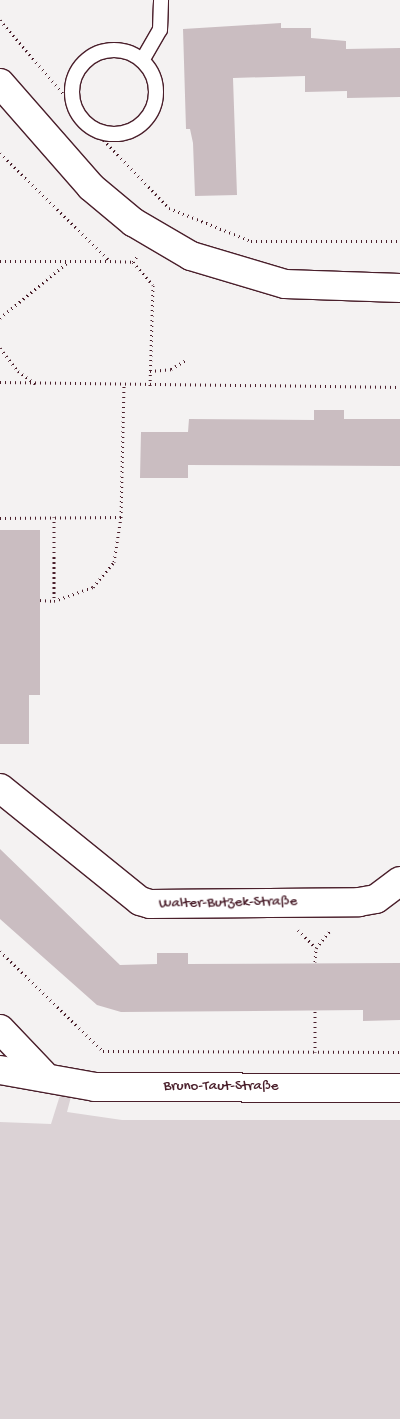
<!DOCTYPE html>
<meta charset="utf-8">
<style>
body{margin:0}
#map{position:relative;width:400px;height:1419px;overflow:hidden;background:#f4f2f2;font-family:"Gochi Hand",sans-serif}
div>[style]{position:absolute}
.green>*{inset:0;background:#dbd2d5}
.building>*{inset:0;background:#cabdc1}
.path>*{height:3px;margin-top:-1.5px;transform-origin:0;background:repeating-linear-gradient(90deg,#4a1f2b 0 1px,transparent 0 5px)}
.roads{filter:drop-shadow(1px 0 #4a1f2b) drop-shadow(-1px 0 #4a1f2b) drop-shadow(0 1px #4a1f2b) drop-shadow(0 -1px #4a1f2b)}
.lane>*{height:14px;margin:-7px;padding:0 7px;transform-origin:7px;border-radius:7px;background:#fff}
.lane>.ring{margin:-7px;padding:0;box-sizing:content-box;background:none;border:14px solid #fff;border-radius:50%}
.street>*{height:28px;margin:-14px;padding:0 14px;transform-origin:14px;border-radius:14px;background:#fff}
span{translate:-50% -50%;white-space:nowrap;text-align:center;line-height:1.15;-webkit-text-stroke:4px #fff;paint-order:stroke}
.street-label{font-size:15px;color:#4a1f2b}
</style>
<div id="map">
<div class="green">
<i style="clip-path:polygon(61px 1092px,72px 1093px,67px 1112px,122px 1120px,400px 1120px,400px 1419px,0 1419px,0 1122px,51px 1124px)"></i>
</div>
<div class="building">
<i style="clip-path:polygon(281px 23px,281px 28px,311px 28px,311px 38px,346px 41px,346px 49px,400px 48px,400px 97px,347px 98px,347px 91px,305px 92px,305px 76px,233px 78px,237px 195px,195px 196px,193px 143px,190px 129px,186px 129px,183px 29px)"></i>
<i style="clip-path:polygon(314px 410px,344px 410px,344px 419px,400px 419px,400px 466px,188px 465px,188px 478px,140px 478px,141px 432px,188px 432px,189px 419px,314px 420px)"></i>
<i style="clip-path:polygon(0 530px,40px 530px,40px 695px,29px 695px,29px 744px,0 744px)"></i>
<i style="clip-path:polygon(0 849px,120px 965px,157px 964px,157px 953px,188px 953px,188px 964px,400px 963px,400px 1020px,363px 1021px,363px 1010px,121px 1012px,97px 1005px,0 919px)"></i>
</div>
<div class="path">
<i style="left:0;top:20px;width:120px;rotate:49.4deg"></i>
<i style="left:93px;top:129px;width:110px;rotate:46.1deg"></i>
<i style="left:169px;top:208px;width:88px;rotate:21.9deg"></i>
<i style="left:251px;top:241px;width:149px"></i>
<i style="left:0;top:153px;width:154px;rotate:44.5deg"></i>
<i style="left:110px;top:261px;width:23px;rotate:2deg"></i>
<i style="left:133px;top:262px;width:7px;rotate:-56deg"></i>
<i style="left:0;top:261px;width:109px"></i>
<i style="left:133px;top:262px;width:30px;rotate:49deg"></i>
<i style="left:153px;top:285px;width:101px;rotate:91.7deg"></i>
<i style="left:0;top:318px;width:88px;rotate:-39.5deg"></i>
<i style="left:0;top:348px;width:29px;rotate:52deg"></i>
<i style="left:18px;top:371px;width:22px;rotate:36deg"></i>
<i style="left:150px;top:371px;width:21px;rotate:-5deg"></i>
<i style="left:171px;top:369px;width:17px;rotate:-31deg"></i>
<i style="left:0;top:382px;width:400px;rotate:0.7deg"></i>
<i style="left:54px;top:517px;width:84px;rotate:90deg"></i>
<i style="left:0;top:518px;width:121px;rotate:-0.5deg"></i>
<i style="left:40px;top:600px;width:14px;rotate:4deg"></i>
<i style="left:54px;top:601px;width:41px;rotate:-19.7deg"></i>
<i style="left:93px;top:587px;width:33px;rotate:-50deg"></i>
<i style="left:114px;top:562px;width:46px;rotate:-81.2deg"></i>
<i style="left:121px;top:517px;width:131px;rotate:-88.7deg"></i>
<i style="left:298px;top:930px;width:25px;rotate:45deg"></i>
<i style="left:316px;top:948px;width:22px;rotate:-51deg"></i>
<i style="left:0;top:951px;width:144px;rotate:44.2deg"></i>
<i style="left:103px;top:1051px;width:297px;rotate:0.2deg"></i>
<i style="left:315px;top:962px;width:14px;rotate:-86deg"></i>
<i style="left:315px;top:1052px;width:41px;rotate:-90deg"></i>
</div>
<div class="roads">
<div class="lane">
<i class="ring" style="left:72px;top:50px;width:70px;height:70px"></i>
<i style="left:143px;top:59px;width:34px;rotate:-60deg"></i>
<i style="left:160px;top:30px;width:30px;rotate:-88deg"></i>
</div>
<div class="street">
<i style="left:0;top:83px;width:138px;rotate:48.8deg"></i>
<i style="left:91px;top:187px;width:55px;rotate:39.8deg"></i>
<i style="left:133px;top:222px;width:67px;rotate:30.4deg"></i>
<i style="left:191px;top:256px;width:98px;rotate:16.6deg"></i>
<i style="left:285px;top:284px;width:115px;rotate:2deg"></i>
<i style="left:0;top:788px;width:180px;rotate:38.9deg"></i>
<i style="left:140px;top:901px;width:10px;rotate:17deg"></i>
<i style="left:150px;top:904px;width:209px;rotate:-0.5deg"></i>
<i style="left:359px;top:902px;width:17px;rotate:-10deg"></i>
<i style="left:376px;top:899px;width:30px;rotate:-37deg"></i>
<i style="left:0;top:1029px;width:62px;rotate:46.3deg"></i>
<i style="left:0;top:1070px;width:97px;rotate:10.1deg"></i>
<i style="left:95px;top:1087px;width:305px;rotate:0.2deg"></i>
</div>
</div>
<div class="street-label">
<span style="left:228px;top:903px;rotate:-1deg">Walter-Butzek-Straße</span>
<span style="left:221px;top:1087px">Bruno-Taut-Straße</span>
</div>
</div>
